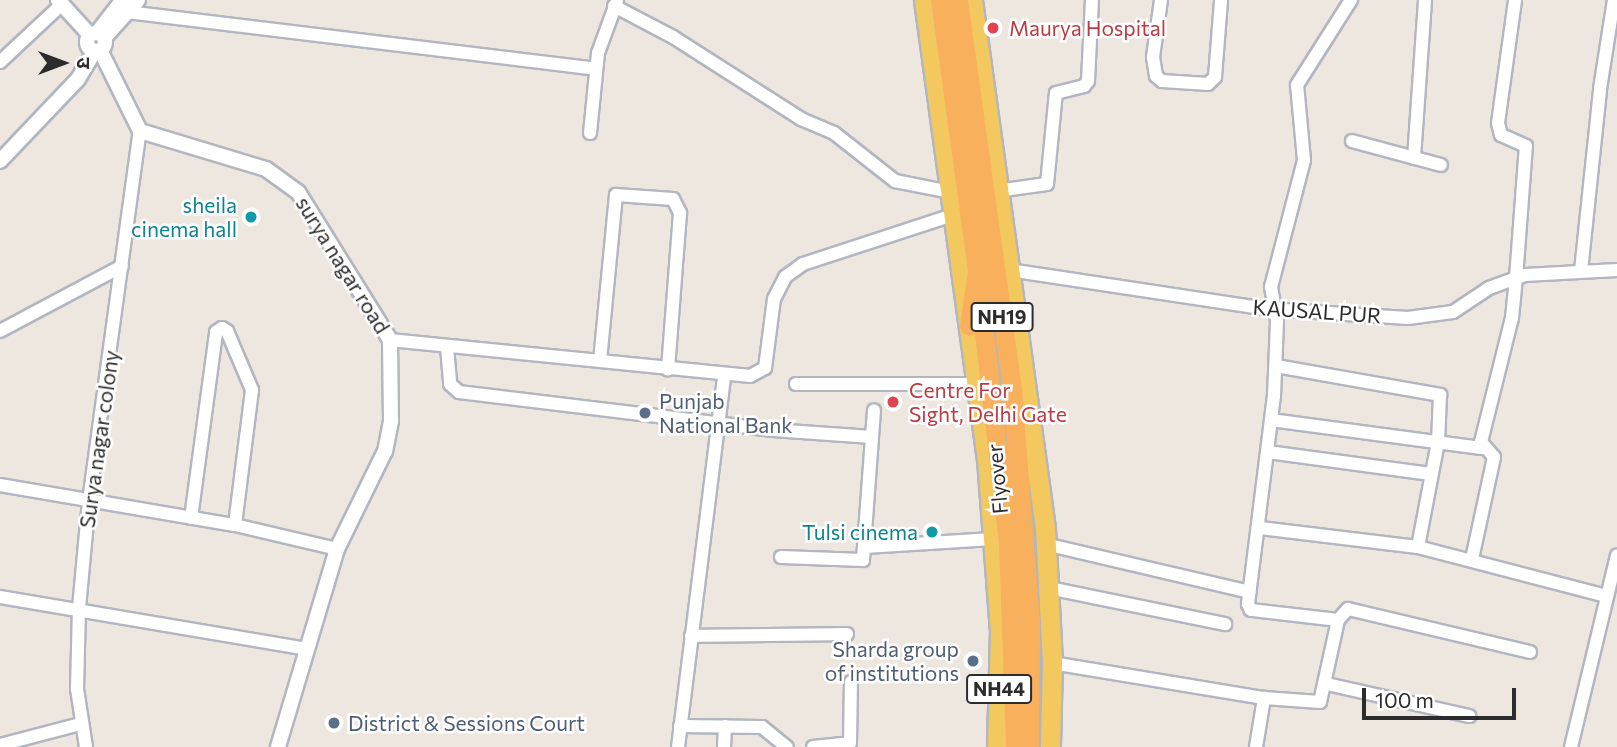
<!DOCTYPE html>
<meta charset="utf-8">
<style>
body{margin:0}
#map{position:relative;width:1617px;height:747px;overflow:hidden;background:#eee7df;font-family:Commissioner,"Noto Sans Devanagari",sans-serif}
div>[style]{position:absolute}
.roads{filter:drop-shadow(2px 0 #b2b6c0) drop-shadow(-2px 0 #b2b6c0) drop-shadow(0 2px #b2b6c0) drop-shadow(0 -2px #b2b6c0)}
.minor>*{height:12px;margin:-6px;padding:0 6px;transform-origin:6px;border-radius:6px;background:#fff}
.tertiary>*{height:14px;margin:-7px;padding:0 7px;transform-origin:7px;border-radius:7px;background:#fff}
.tertiary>.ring{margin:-7px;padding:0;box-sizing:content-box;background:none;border:14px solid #fff;border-radius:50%}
.primary>*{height:19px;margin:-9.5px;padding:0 9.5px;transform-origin:9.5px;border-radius:9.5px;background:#f3c95f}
.trunk>*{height:19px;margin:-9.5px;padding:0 9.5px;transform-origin:9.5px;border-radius:9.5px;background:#f9b05c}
.dots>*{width:19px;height:19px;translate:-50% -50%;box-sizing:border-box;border:4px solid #fff;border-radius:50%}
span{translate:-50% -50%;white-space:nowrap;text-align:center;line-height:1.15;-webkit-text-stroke:5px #fff;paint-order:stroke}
.shield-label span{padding:2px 5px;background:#fff;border:2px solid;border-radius:5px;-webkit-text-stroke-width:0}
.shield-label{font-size:19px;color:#2c2c2c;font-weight:700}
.health-label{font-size:21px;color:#be3a42}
.left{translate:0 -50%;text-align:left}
.culture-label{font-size:21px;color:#0d838f}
.right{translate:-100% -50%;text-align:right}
.street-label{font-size:21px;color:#2c2c2c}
.service-label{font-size:21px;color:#4e5e75}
.north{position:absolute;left:28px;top:28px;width:70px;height:70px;-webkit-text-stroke:5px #fff;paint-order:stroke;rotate:90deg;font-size:19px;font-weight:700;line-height:28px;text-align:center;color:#2c2c2c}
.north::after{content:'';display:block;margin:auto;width:24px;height:32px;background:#2c2c2c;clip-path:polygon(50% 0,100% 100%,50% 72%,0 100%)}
.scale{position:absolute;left:1362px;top:688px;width:154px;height:32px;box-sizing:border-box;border:4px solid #2c2c2c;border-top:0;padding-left:9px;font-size:21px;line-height:24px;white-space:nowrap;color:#2c2c2c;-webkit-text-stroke:5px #fff;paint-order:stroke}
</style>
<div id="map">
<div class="roads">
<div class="minor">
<i style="left:1161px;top:0;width:58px;rotate:98deg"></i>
<i style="left:1153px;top:57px;width:19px;rotate:81deg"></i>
<i style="left:1156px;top:76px;width:8px;rotate:40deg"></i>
<i style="left:1162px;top:81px;width:46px;rotate:3.7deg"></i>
<i style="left:1208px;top:84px;width:10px;rotate:-45deg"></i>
<i style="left:1215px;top:77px;width:77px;rotate:-85.5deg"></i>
<i style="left:614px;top:6px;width:67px;rotate:27.7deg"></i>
<i style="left:673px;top:37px;width:152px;rotate:32.6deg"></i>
<i style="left:801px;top:119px;width:36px;rotate:23deg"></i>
<i style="left:834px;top:133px;width:78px;rotate:38.2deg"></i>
<i style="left:895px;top:181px;width:56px;rotate:11.3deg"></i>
<i style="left:127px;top:12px;width:472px;rotate:6.9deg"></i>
<i style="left:0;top:62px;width:83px;rotate:-43.1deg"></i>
<i style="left:590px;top:133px;width:80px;rotate:-84.3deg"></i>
<i style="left:598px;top:53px;width:55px;rotate:-69.9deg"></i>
<i style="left:1352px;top:141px;width:92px;rotate:15.1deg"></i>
<i style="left:1414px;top:158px;width:158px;rotate:-86deg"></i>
<i style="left:997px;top:191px;width:50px;rotate:-8deg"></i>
<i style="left:1047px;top:184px;width:91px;rotate:-84.4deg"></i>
<i style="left:1056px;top:93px;width:29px;rotate:-14deg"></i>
<i style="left:1084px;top:86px;width:6px;rotate:-51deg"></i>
<i style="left:1088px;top:81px;width:81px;rotate:-87.2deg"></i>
<i style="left:1009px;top:270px;width:262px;rotate:8.6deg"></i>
<i style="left:1268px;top:309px;width:140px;rotate:3.7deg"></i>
<i style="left:1408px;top:318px;width:45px;rotate:-7.6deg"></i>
<i style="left:1453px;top:312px;width:43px;rotate:-33.7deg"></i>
<i style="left:1489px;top:288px;width:38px;rotate:-20deg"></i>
<i style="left:1525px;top:275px;width:92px;rotate:-3.1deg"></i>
<i style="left:1581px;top:271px;width:183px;rotate:-84deg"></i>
<i style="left:1600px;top:89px;width:90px;rotate:-81.1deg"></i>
<i style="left:0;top:331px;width:138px;rotate:-28deg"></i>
<i style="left:390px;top:340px;width:362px;rotate:5.7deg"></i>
<i style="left:750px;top:376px;width:17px;rotate:-28deg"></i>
<i style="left:765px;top:368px;width:70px;rotate:-82.6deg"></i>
<i style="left:774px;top:299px;width:25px;rotate:-63deg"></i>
<i style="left:785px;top:277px;width:22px;rotate:-36deg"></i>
<i style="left:803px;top:264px;width:158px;rotate:-18.1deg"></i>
<i style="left:447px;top:347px;width:37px;rotate:85deg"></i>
<i style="left:450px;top:384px;width:12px;rotate:42deg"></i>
<i style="left:459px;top:392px;width:316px;rotate:6.9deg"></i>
<i style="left:773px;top:430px;width:99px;rotate:4deg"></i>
<i style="left:600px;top:361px;width:167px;rotate:-84.5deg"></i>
<i style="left:616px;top:195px;width:57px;rotate:4deg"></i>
<i style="left:673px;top:199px;width:16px;rotate:63deg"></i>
<i style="left:680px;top:213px;width:157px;rotate:94.4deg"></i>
<i style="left:1276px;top:366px;width:167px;rotate:10deg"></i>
<i style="left:1440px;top:395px;width:47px;rotate:92.4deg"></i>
<i style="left:1438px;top:442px;width:107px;rotate:100.8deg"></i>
<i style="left:796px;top:384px;width:181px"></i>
<i style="left:1271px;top:420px;width:212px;rotate:7.6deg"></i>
<i style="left:1268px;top:452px;width:164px;rotate:7.7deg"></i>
<i style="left:0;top:485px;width:238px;rotate:9.7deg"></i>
<i style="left:235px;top:525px;width:105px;rotate:13.2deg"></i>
<i style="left:191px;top:518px;width:188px;rotate:-82.3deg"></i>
<i style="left:216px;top:332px;width:7px;rotate:-34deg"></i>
<i style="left:222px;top:328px;width:6px;rotate:31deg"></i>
<i style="left:227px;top:331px;width:64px;rotate:67deg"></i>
<i style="left:252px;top:390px;width:136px;rotate:97.2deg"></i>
<i style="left:1260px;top:528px;width:159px;rotate:6.9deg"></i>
<i style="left:1418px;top:547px;width:194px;rotate:14.6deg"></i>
<i style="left:1045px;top:544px;width:210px;rotate:13.2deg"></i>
<i style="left:865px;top:547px;width:128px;rotate:-3.6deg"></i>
<i style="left:781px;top:557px;width:82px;rotate:2.1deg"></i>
<i style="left:863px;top:560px;width:150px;rotate:-85.8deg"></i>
<i style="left:1472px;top:559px;width:104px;rotate:-77.8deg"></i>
<i style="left:1494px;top:457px;width:20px;rotate:-131deg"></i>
<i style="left:1481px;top:442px;width:128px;rotate:-76deg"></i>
<i style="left:1512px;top:318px;width:40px;rotate:-84.3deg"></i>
<i style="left:1516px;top:278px;width:132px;rotate:-85.7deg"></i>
<i style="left:1526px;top:146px;width:27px;rotate:-156deg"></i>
<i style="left:1501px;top:135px;width:12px;rotate:-104deg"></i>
<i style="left:1498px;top:123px;width:124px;rotate:-82.1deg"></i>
<i style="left:1049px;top:588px;width:180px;rotate:11.6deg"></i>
<i style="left:0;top:597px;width:311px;rotate:9.6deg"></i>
<i style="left:1338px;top:620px;width:88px;rotate:-173.4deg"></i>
<i style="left:1251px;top:610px;width:7px;rotate:-117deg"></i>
<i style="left:1248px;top:604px;width:210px;rotate:-82.9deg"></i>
<i style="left:1274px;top:396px;width:75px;rotate:-87.7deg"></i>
<i style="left:1277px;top:321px;width:35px;rotate:-100deg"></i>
<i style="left:1271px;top:287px;width:131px;rotate:-75.4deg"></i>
<i style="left:1304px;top:160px;width:75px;rotate:-95.3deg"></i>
<i style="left:1297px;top:85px;width:101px;rotate:-57.6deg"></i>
<i style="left:691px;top:636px;width:156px;rotate:-0.7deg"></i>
<i style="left:1052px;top:663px;width:215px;rotate:9.4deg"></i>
<i style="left:1264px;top:698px;width:56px;rotate:4.1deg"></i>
<i style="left:1320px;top:702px;width:84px;rotate:-77.6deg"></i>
<i style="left:1338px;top:620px;width:15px;rotate:-48deg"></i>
<i style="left:1348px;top:609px;width:187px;rotate:13.3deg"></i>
<i style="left:1327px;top:684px;width:146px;rotate:12.7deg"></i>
<i style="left:680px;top:726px;width:82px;rotate:0.7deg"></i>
<i style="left:762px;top:727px;width:32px;rotate:39deg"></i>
<i style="left:0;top:745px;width:83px;rotate:-14.7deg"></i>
<i style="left:86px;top:747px;width:59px;rotate:-98.8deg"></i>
<i style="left:77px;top:689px;width:81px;rotate:-88.6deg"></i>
<i style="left:79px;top:608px;width:107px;rotate:-84.7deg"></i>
<i style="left:89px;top:501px;width:373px;rotate:-82.2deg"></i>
<i style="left:678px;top:747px;width:373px;rotate:-82.9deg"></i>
<i style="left:724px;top:747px;width:21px;rotate:-87deg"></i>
<i style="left:813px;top:747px;width:37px;rotate:-6deg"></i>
<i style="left:850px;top:743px;width:61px;rotate:-89.1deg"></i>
<i style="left:1256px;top:747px;width:50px;rotate:-80.7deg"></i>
<i style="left:1571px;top:747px;width:197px;rotate:-76.5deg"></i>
</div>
<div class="tertiary">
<i style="left:58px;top:0;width:47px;rotate:47.6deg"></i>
<i style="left:100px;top:29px;width:37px;rotate:-52deg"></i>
<i class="ring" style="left:87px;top:33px;width:4px;height:4px"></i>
<i style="left:104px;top:38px;width:51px;rotate:-48.2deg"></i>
<i style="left:100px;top:50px;width:90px;rotate:63.7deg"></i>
<i style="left:140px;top:131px;width:132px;rotate:16.8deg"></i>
<i style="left:266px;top:169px;width:39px;rotate:36deg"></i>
<i style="left:298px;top:192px;width:174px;rotate:58.1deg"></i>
<i style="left:390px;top:340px;width:81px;rotate:89.3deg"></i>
<i style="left:391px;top:421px;width:31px;rotate:101deg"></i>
<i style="left:385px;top:451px;width:109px;rotate:116.1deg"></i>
<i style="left:337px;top:549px;width:207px;rotate:106.6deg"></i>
<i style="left:0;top:161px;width:113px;rotate:-46.4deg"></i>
<i style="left:78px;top:79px;width:33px;rotate:-59deg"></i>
</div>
<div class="primary">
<i style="left:924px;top:0;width:463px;rotate:82.2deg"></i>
<i style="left:987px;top:459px;width:171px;rotate:85.7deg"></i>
<i style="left:1000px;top:630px;width:117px;rotate:91.5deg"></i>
<i style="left:972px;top:0;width:533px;rotate:82.13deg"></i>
<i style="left:1045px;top:528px;width:135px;rotate:87deg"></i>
<i style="left:1052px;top:663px;width:84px;rotate:91.4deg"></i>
</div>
<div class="trunk">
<i style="left:940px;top:0;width:274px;rotate:82.2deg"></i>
<i style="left:977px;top:271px;width:55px;rotate:98.4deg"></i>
<i style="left:958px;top:0;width:393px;rotate:82.1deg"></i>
<i style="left:1012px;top:389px;width:233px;rotate:85.6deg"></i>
<i style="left:1030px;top:621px;width:126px;rotate:90.5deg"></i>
<i style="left:977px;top:271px;width:273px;rotate:83.5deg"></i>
<i style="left:1008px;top:542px;width:205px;rotate:88deg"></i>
</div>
</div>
<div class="dots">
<i style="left:993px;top:28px;background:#e0444e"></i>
<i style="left:251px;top:217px;background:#0f9aa8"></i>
<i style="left:893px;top:402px;background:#e0444e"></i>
<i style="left:645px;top:413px;background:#5c6f8a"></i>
<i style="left:932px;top:532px;background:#0f9aa8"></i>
<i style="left:973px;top:661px;background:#5c6f8a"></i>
<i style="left:334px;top:723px;background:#5c6f8a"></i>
</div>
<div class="shield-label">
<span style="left:1002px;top:317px">NH19</span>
<span style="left:999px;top:689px">NH44</span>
</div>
<div class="health-label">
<span class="left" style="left:1009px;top:28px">Maurya Hospital</span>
<span class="left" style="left:909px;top:402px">Centre For<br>Sight, Delhi Gate</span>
</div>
<div class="culture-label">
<span class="right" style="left:237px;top:217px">sheila<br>cinema hall</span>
<span class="right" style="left:918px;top:532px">Tulsi cinema</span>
</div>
<div class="street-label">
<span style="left:343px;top:265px;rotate:58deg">surya nagar road</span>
<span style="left:1317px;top:311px;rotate:4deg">KAUSAL PUR</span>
<span style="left:99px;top:439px;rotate:-82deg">Surya nagar colony</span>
<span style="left:997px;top:479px;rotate:-95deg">Flyover</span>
</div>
<div class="service-label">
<span class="left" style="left:659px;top:413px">Punjab<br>National Bank</span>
<span class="right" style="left:959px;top:661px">Sharda group<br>of institutions</span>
<span class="left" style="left:348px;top:723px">District &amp; Sessions Court</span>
</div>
<div class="north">उ</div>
<div class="scale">100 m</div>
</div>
